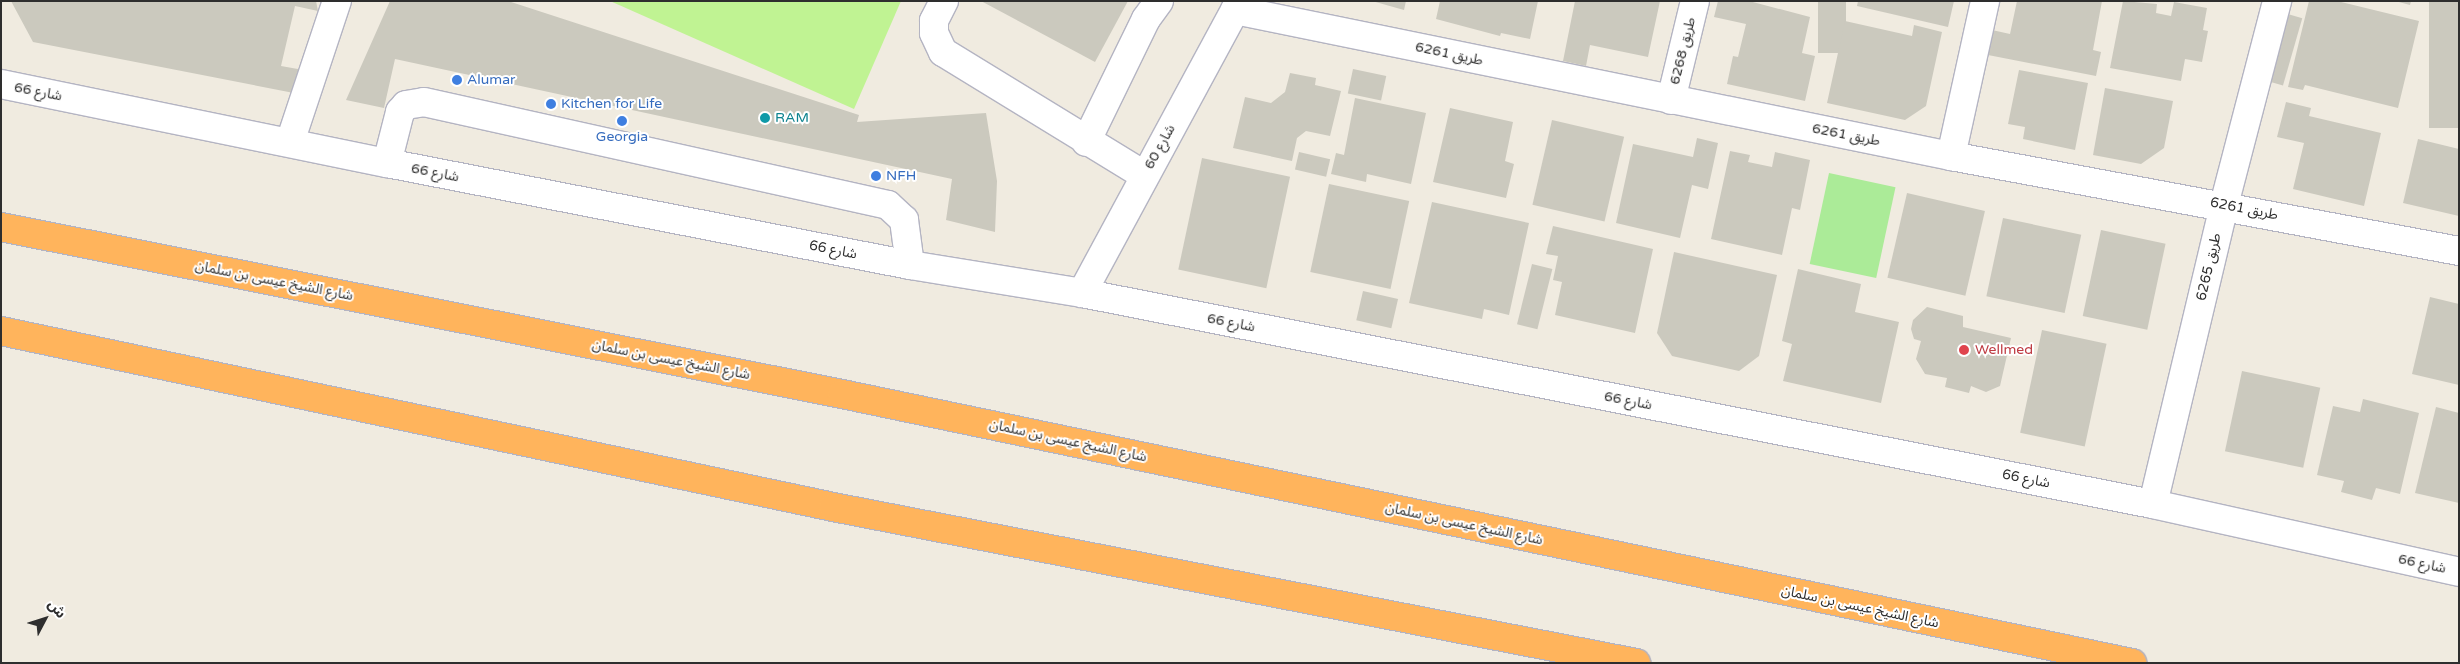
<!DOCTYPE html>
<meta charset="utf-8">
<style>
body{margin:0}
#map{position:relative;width:2460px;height:664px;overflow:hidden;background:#f0ebe0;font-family:"Varela Round","Noto Sans Arabic",sans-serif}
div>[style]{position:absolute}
.green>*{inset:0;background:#abeb98;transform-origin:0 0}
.pitch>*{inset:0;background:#c0f393}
.building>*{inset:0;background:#cbc9be;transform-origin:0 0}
.roads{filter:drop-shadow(1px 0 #b4b4c2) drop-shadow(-1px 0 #b4b4c2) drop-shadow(0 1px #b4b4c2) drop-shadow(0 -1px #b4b4c2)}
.minor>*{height:28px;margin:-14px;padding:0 14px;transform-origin:14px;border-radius:14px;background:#fff}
.highway>*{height:28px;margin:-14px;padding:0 14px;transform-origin:14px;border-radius:14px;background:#ffb45c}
.dots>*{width:14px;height:14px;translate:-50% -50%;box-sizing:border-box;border:2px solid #fff;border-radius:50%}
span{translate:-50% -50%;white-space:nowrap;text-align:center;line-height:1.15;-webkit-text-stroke:4px #fff;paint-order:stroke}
.street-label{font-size:14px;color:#2e2e2e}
.shop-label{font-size:14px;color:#366cbe}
.left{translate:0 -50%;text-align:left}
.culture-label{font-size:14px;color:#0d838f}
.health-label{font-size:14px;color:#be3a42}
.frame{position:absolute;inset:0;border:2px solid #2e2e2e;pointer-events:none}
.north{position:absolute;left:20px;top:594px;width:50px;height:50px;-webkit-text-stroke:4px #fff;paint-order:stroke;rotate:50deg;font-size:14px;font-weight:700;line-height:20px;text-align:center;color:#2e2e2e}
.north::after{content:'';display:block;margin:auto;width:18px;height:22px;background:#2e2e2e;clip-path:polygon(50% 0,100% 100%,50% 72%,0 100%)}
</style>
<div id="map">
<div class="green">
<i style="left:1829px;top:173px;width:68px;height:93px;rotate:12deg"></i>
</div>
<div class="pitch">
<i style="clip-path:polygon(610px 1px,901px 1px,854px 109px)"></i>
</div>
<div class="building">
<i style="clip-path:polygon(11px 1px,316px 1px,318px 11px,295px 6px,281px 66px,309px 71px,304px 95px,33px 42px)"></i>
<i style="clip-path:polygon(390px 1px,508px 1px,859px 115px,857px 122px,986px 113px,997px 181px,995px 232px,946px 220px,952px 179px,395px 59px,384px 108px,346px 100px)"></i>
<i style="clip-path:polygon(981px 1px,1128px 1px,1095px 62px)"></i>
<i style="clip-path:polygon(1372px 1px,1406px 1px,1404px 10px)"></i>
<i style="clip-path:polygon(1440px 1px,1538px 1px,1530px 39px,1501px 33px,1500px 36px,1436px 19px)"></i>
<i style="clip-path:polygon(1575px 1px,1660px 1px,1648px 57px,1590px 45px,1586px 66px,1563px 61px)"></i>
<i style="clip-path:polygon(1718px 1px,1749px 1px,1810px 17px,1802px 53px,1815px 56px,1805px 101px,1727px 84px,1733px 56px,1738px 57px,1746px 24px,1714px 17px)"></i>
<i style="left:1818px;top:1px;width:28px;height:52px"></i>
<i style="clip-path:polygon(1858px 1px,1954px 1px,1948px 27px,1857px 6px)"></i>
<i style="clip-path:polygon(2017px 1px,2102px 1px,2093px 50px,2101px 52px,2096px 76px,1988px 55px,1992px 30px,2010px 34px)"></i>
<i style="clip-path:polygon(2123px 1px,2157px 4px,2156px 13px,2171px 16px,2174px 2px,2207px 8px,2203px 30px,2208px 31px,2202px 62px,2185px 59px,2181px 81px,2110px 68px)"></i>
<i style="clip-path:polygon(2309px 1px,2337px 1px,2419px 21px,2398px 108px,2305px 85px,2303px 90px,2288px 87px)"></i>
<i style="clip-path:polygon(2395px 1px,2411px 1px,2410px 5px)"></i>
<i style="left:2429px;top:1px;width:30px;height:127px"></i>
<i style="left:2284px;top:13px;width:19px;height:70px;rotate:16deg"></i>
<i style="clip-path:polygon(1845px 21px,1912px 36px,1914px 25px,1942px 32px,1926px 106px,1905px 120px,1827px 103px)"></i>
<i style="left:1353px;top:69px;width:34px;height:25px;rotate:12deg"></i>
<i style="clip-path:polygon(2019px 70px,2088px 83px,2075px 150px,2023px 139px,2025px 127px,2008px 124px)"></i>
<i style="clip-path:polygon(1290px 73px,1316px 78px,1315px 85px,1341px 91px,1330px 136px,1306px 131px,1297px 138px,1292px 161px,1233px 148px,1245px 97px,1271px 103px,1285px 92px)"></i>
<i style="clip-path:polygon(2105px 88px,2173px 101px,2164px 148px,2141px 164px,2093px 155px)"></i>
<i style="clip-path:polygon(1355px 98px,1426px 113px,1411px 184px,1367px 174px,1366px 182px,1331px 174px,1336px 153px,1344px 155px)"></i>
<i style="clip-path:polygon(2286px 102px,2311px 108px,2309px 116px,2381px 133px,2364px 206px,2293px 189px,2304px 143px,2277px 137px)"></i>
<i style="clip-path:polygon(1450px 108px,1513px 122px,1505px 161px,1514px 164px,1506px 198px,1433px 182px)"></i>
<i style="left:1552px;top:120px;width:74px;height:87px;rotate:13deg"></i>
<i style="clip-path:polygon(1697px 138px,1718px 143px,1708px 189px,1692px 185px,1680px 238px,1616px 223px,1633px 144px,1693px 157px)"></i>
<i style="clip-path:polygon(2418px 139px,2459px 149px,2459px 216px,2403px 203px)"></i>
<i style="clip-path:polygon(1730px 151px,1750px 155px,1748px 162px,1772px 167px,1775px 152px,1810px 160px,1800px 210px,1792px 208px,1782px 255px,1711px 239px)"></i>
<i style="left:1299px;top:152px;width:32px;height:18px;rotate:13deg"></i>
<i style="left:1202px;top:158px;width:90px;height:114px;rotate:12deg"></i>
<i style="left:1329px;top:184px;width:82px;height:90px;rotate:12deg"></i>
<i style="left:1907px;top:193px;width:80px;height:87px;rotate:13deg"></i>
<i style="clip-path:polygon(1432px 202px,1529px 223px,1509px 315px,1484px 309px,1482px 319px,1409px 303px)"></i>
<i style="left:2003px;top:218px;width:80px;height:80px;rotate:12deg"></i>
<i style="clip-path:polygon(1553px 226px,1653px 249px,1635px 333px,1555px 315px,1562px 282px,1553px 280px,1558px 256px,1546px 254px)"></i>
<i style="left:2101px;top:230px;width:66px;height:88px;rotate:12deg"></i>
<i style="clip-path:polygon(1674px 252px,1777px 275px,1759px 356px,1739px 371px,1672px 356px,1657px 333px)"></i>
<i style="left:1532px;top:264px;width:21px;height:62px;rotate:14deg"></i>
<i style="clip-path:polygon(1798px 269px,1861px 284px,1855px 312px,1899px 322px,1881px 403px,1783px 381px,1792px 344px,1782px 341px)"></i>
<i style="left:1363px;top:291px;width:36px;height:30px;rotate:13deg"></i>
<i style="clip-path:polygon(2430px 297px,2459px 304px,2459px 385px,2412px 374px)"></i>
<i style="clip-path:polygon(1927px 307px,1963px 316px,1963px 327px,2011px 338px,2000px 386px,1986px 392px,1971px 386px,1969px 393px,1945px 387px,1947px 378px,1925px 374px,1916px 359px,1921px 341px,1914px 339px,1911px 329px,1913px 320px)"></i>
<i style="left:2042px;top:330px;width:66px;height:105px;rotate:12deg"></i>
<i style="left:2242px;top:371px;width:80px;height:82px;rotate:12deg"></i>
<i style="clip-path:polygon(2363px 399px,2419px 413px,2400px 494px,2376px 488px,2372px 500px,2341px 492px,2344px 481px,2317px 475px,2333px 406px,2360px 412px)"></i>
<i style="clip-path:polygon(2436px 407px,2459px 413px,2459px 503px,2415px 493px)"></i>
</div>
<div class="roads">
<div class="minor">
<i style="left:944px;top:1px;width:22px;rotate:117deg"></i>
<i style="left:934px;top:21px;width:12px;rotate:90deg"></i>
<i style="left:934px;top:33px;width:21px;rotate:65deg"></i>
<i style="left:943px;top:52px;width:236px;rotate:31.5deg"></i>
<i style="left:1235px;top:10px;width:731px;rotate:11.53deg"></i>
<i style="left:1951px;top:156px;width:517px;rotate:10.59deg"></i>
<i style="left:1px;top:84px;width:394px;rotate:11.6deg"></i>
<i style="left:387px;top:163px;width:533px;rotate:11.04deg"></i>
<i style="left:910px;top:265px;width:174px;rotate:9.2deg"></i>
<i style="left:1082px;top:293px;width:1092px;rotate:11.15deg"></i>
<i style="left:2153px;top:504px;width:313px;rotate:12.5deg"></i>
<i style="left:1671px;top:100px;width:102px;rotate:-76.4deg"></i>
<i style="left:290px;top:142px;width:149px;rotate:-71.6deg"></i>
<i style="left:1086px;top:142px;width:137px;rotate:-64deg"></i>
<i style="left:1146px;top:19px;width:22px;rotate:-54deg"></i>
<i style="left:1951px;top:156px;width:159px;rotate:-77.6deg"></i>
<i style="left:387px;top:163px;width:53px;rotate:-75.7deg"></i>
<i style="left:400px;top:112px;width:9px;rotate:-49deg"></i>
<i style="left:406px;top:105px;width:18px;rotate:-9deg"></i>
<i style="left:424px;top:102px;width:475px;rotate:12.5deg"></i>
<i style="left:888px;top:205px;width:22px;rotate:43deg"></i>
<i style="left:904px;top:220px;width:45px;rotate:82.4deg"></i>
<i style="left:1082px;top:293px;width:332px;rotate:-61.6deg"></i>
<i style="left:2153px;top:504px;width:307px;rotate:-76.6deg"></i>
<i style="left:2224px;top:205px;width:211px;rotate:-75.4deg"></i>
</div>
<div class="highway">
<i style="left:1px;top:227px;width:857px;rotate:11.23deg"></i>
<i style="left:842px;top:394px;width:1318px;rotate:11.78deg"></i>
<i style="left:1px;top:331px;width:850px;rotate:11.94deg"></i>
<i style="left:833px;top:507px;width:818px;rotate:10.99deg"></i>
</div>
</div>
<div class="dots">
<i style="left:457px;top:80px;background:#3f7fe0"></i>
<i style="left:551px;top:104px;background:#3f7fe0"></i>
<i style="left:765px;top:118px;background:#0f9aa8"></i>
<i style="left:622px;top:121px;background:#3f7fe0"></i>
<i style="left:876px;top:176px;background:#3f7fe0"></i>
<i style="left:1964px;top:350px;background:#e0444e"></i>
</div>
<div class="street-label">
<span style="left:1683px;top:51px;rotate:-76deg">طريق 6268</span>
<span style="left:1449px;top:54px;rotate:12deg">طريق 6261</span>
<span style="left:38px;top:92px;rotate:11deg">شارع 66</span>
<span style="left:1846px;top:135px;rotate:11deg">طريق 6261</span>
<span style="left:1160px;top:147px;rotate:-61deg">شارع 60</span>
<span style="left:435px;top:173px;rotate:11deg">شارع 66</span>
<span style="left:2244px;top:209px;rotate:11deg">طريق 6261</span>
<span style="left:833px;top:250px;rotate:11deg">شارع 66</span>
<span style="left:2209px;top:267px;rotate:-77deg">طريق 6265</span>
<span style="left:274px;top:281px;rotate:11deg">شارع الشيخ عيسى بن سلمان</span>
<span style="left:1231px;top:323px;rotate:11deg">شارع 66</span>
<span style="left:671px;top:360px;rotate:11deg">شارع الشيخ عيسى بن سلمان</span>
<span style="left:1628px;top:401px;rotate:11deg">شارع 66</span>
<span style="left:1068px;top:441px;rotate:12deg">شارع الشيخ عيسى بن سلمان</span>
<span style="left:2026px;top:479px;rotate:11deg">شارع 66</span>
<span style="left:1464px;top:524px;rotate:12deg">شارع الشيخ عيسى بن سلمان</span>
<span style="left:2422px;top:564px;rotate:12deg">شارع 66</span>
<span style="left:1860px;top:607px;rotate:12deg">شارع الشيخ عيسى بن سلمان</span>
</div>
<div class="shop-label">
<span class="left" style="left:467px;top:80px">Alumar</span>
<span class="left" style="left:561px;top:104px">Kitchen for Life</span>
<span style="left:622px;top:137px">Georgia</span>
<span class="left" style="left:886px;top:176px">NFH</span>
</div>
<div class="culture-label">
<span class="left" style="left:775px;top:118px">RAM</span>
</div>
<div class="health-label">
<span class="left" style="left:1975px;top:350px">Wellmed</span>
</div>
<div class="frame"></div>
<div class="north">ش</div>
</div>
